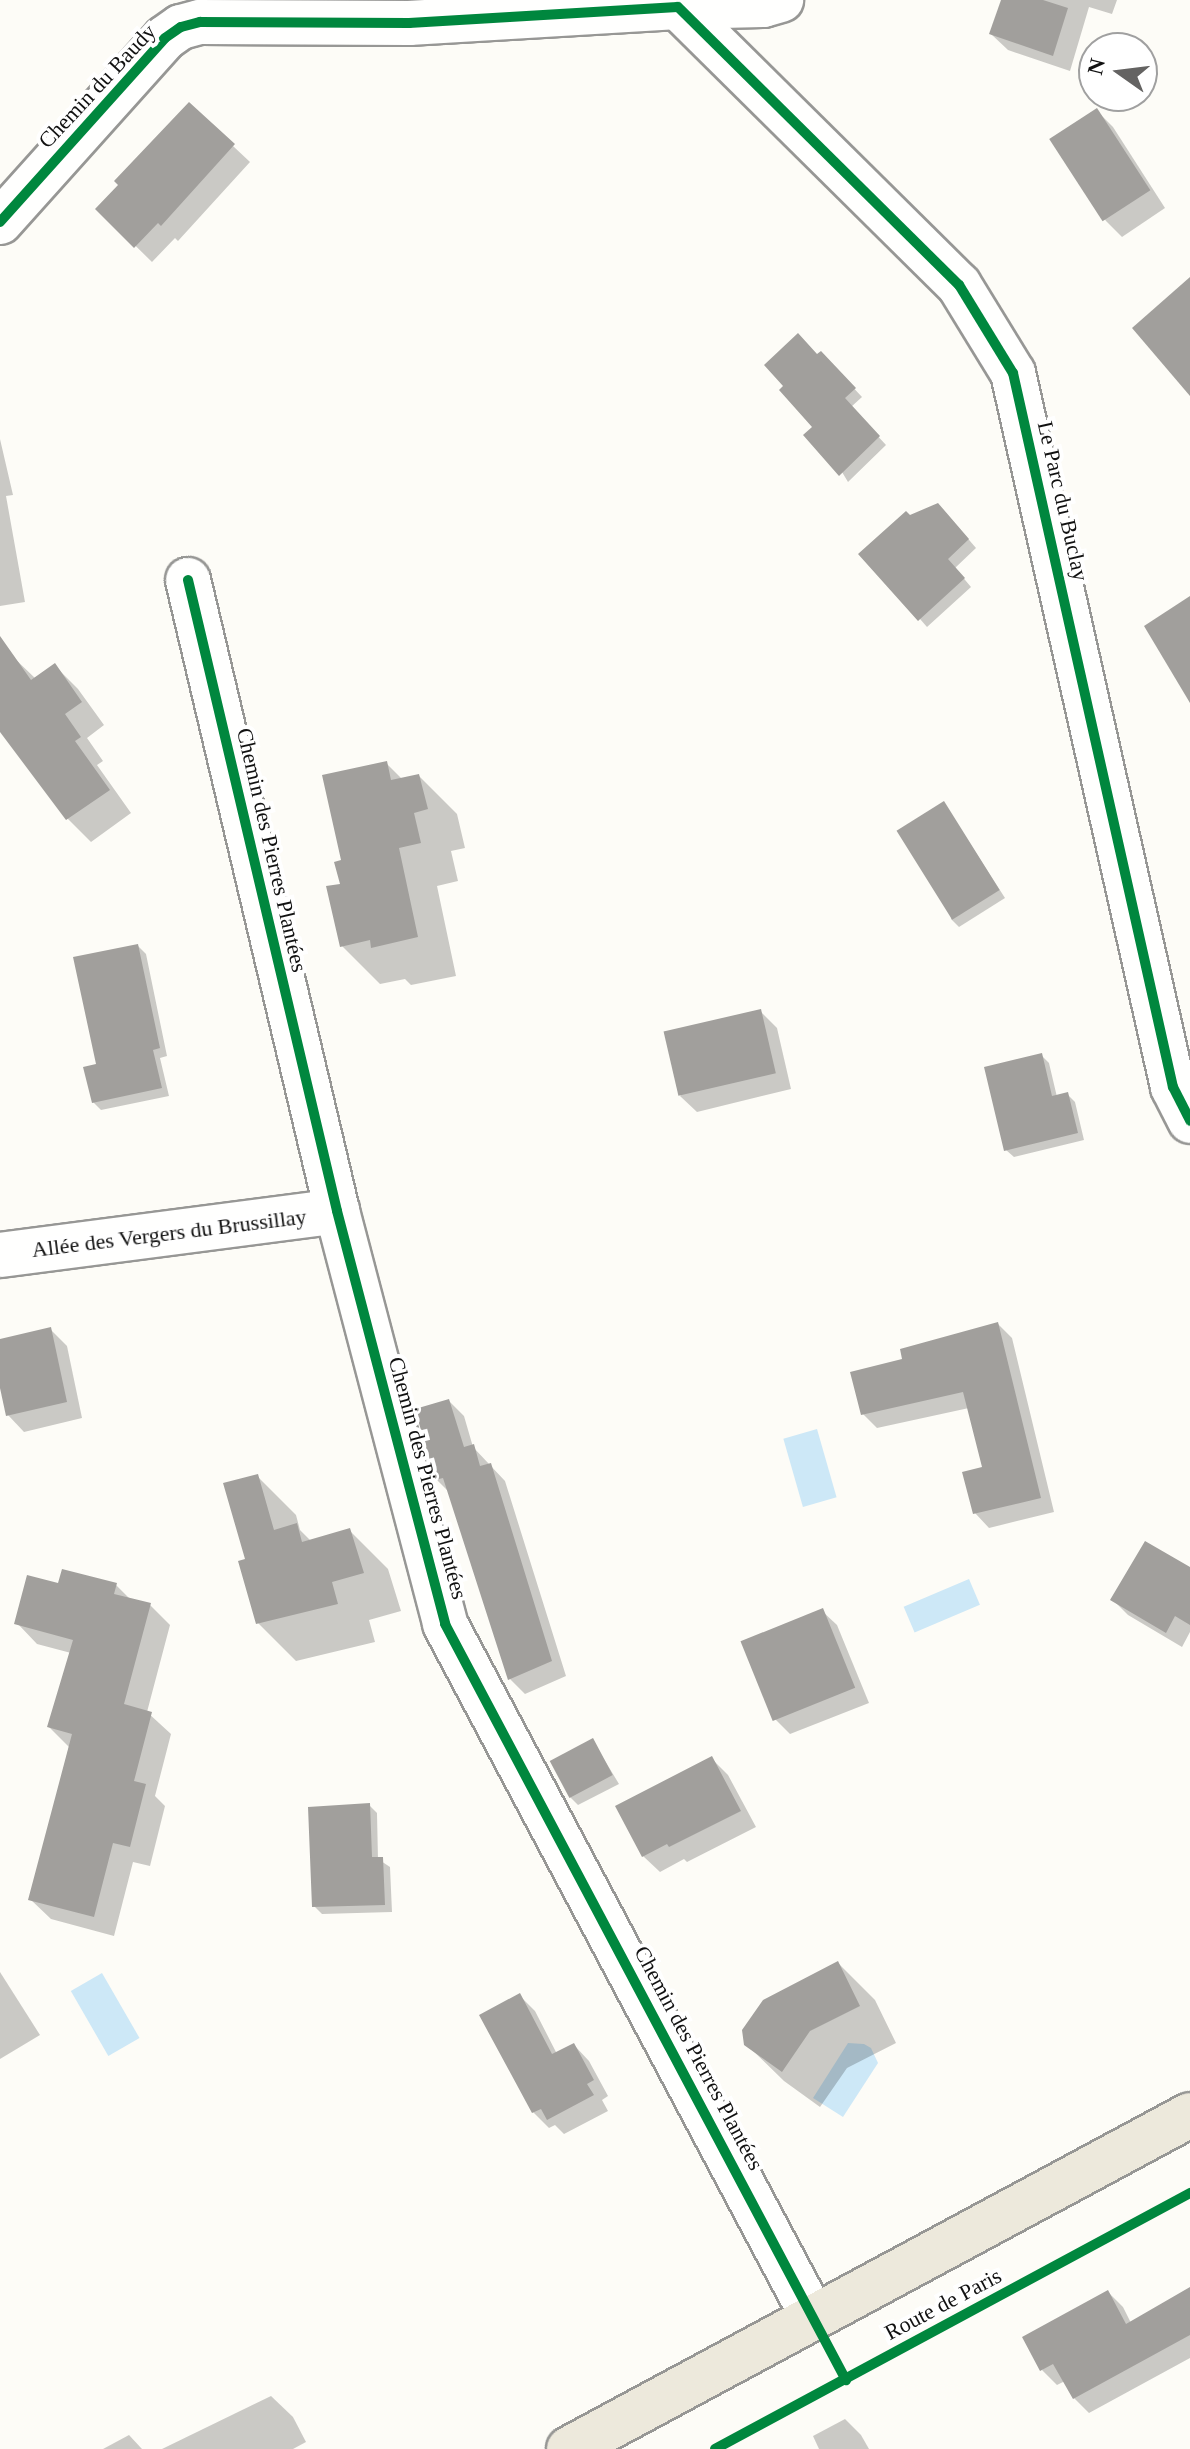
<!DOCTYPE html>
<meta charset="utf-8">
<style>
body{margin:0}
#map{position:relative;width:1190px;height:2449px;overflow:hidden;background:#fdfcf7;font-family:"Times New Roman",serif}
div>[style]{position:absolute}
.water>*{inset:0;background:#cde8f7;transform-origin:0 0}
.shadow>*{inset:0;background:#0003}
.building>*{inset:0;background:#a19f9c;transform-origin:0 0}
.roads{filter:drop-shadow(2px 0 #979795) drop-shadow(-2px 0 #979795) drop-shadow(0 2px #979795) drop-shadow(0 -2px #979795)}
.minor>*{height:44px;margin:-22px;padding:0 22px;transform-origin:22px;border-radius:22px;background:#fffffe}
.major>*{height:44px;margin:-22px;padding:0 22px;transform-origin:22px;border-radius:22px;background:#ede9dc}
.cycleway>*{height:10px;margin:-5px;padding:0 5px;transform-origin:5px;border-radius:5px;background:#00873e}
span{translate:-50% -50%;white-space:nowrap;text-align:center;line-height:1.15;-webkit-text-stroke:8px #fff;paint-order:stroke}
.street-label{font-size:22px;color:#111}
.north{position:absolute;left:1078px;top:32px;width:80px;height:80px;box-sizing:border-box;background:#fff;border:2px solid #a0a0a0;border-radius:50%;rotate:284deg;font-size:22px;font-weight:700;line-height:32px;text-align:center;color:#111}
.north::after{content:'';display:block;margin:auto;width:28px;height:36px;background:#646362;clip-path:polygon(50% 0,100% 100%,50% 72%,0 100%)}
</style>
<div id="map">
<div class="water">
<i style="left:817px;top:1429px;width:71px;height:35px;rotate:74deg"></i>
<i style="left:969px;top:1579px;width:28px;height:71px;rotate:67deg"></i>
<i style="left:102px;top:1973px;width:75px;height:36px;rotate:60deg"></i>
<i style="clip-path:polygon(848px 2043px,864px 2044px,871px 2048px,878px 2063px,843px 2117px,813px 2098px)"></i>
</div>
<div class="shadow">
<i style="clip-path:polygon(1003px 0,1117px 0,1112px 14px,1089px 7px,1070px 71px,1008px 50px,991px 34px)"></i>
<i style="clip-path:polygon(1097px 111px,1113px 127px,1165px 208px,1122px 237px,1106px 221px,1053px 141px)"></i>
<i style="clip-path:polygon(233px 146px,250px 162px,178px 241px,175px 238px,152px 262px,98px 209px)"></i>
<i style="clip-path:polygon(821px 353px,862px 397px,851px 407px,886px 445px,848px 482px,815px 427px)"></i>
<i style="clip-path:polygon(0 439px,13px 495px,6px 496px,25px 602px,0 606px)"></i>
<i style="clip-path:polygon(946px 513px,976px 548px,955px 568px,971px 587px,927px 627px,920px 619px,909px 518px)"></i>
<i style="clip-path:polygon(11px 655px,36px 679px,55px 666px,78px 689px,104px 725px,87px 738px,103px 761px,97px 765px,131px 813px,91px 842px,68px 819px,1px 730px,0 663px)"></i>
<i style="clip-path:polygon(386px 763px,402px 779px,419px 776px,457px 814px,465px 848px,451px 851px,458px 881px,437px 886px,456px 976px,411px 985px,405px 979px,380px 984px,342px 946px,343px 862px)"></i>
<i style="clip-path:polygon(944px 803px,1005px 898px,959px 927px,951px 919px)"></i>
<i style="clip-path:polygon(138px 946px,146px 954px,167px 1056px,160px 1058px,169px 1096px,101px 1110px,93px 1102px,98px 1065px)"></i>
<i style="clip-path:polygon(761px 1012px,777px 1028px,791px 1089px,697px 1112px,680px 1096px)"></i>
<i style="clip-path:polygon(1041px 1055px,1049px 1063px,1057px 1097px,1067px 1094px,1075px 1102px,1084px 1140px,1014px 1157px,1006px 1150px)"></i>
<i style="clip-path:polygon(998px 1324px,1012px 1338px,1054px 1512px,989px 1528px,975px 1513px,985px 1469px,969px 1408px,877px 1428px,863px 1414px,905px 1360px)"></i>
<i style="clip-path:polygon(50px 1329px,67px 1346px,82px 1418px,24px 1432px,8px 1415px,0 1379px,0 1341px)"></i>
<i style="clip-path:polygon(449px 1401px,464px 1416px,473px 1447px,505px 1481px,566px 1676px,525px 1694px,510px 1679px,449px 1492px,436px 1479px)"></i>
<i style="clip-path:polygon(257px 1476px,296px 1515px,300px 1530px,312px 1542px,350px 1531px,388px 1569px,401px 1611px,369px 1620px,375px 1642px,296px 1661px,258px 1623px,248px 1561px)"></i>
<i style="clip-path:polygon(1190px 1570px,1190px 1632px,1182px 1647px,1128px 1615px,1113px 1600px)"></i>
<i style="clip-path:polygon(59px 1585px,116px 1585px,131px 1600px,150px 1605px,170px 1625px,147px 1712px,171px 1734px,155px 1796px,165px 1806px,150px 1866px,133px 1862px,114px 1936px,51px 1919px,30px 1899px,69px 1747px,49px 1727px,71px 1653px,37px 1644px,17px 1623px)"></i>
<i style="clip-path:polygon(822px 1611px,837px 1625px,869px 1703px,790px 1734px,775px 1719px)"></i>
<i style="clip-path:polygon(593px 1741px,619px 1784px,578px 1805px,570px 1797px)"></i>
<i style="clip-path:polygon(712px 1759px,728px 1775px,756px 1827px,687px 1862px,684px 1859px,660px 1872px,643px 1856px)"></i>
<i style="clip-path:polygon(369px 1805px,377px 1813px,378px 1859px,390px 1867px,392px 1912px,322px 1914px,314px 1906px)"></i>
<i style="clip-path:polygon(838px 1963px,875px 2000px,896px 2043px,847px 2068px,820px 2107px,784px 2081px,746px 2044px)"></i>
<i style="clip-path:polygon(0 1972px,40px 2035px,0 2059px)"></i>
<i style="clip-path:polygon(520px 1996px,535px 2011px,557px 2054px,574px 2045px,589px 2061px,608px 2096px,602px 2100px,608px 2111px,564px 2134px,555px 2125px,549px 2128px,533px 2112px)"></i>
<i style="clip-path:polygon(1190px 2291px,1190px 2358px,1089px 2413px,1074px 2398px,1065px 2381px,1057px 2385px,1042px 2370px,1108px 2292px,1123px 2307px,1131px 2323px)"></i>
<i style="clip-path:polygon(271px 2396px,293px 2417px,306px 2442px,293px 2449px,162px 2449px)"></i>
<i style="clip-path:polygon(845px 2419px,861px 2435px,869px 2449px,819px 2449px,813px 2436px)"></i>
<i style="clip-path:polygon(129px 2435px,142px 2449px,103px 2449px)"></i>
</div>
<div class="building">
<i style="clip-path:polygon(1001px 0,1043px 0,1068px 8px,1053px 56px,989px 34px)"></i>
<i style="clip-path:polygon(189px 102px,235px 144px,161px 226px,158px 223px,134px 248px,95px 209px,118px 185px,114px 181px)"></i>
<i style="left:1097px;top:108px;width:98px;height:57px;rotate:57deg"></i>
<i style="clip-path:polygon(1190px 277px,1190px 396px,1132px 328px)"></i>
<i style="clip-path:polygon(798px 333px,817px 354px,821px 351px,856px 388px,845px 398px,880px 436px,839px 476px,803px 435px,812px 427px,779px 390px,783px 386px,764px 365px)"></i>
<i style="clip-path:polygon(938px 503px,969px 539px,948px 559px,965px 578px,918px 621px,858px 554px,906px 511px,910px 515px)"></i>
<i style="clip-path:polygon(1190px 596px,1190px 703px,1144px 626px)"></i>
<i style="clip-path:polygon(0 636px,31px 680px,55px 663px,82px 702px,65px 714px,81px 737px,75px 741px,110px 790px,66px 820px,0 732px)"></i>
<i style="clip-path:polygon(387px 761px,391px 780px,419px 774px,428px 809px,414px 813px,421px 843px,399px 848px,418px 937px,371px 948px,370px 940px,340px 947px,326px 886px,340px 884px,334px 862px,341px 860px,322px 775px)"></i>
<i style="left:944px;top:801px;width:105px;height:56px;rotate:58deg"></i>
<i style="clip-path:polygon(138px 944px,160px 1048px,153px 1050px,162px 1088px,92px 1103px,83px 1067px,96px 1064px,73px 957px)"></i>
<i style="left:761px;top:1009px;width:66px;height:100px;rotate:77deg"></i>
<i style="clip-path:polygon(1042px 1053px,1052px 1096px,1068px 1092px,1078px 1133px,1004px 1151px,984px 1067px)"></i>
<i style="clip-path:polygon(998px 1322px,1041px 1498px,973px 1514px,962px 1472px,982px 1467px,963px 1392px,861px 1415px,850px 1372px,902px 1359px,900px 1349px)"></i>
<i style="clip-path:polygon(51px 1327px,67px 1402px,6px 1416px,0 1388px,0 1339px)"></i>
<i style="clip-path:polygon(449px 1399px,464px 1447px,474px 1444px,480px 1466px,491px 1463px,552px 1661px,508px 1680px,443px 1478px,435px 1480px,415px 1409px)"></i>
<i style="clip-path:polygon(258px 1474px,274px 1530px,297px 1523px,302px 1542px,350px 1528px,364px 1573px,332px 1582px,338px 1604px,256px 1624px,238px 1561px,245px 1559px,223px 1483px)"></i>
<i style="clip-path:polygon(1145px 1541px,1190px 1567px,1190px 1625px,1175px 1616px,1166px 1633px,1110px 1600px)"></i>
<i style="clip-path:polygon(62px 1569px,117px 1583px,114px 1594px,151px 1603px,124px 1704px,152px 1712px,134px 1781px,146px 1784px,130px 1847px,113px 1843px,94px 1917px,28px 1900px,72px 1734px,47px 1727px,73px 1640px,14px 1624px,27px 1575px,58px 1583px)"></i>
<i style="left:823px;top:1608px;width:86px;height:89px;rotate:68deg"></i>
<i style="left:593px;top:1738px;width:42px;height:49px;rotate:62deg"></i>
<i style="clip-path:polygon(712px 1756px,741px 1811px,669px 1847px,667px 1844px,642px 1857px,615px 1806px)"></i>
<i style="clip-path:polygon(370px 1803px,372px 1857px,383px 1857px,385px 1905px,312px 1907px,308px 1807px)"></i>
<i style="clip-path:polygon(838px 1961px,860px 2006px,810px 2031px,782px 2072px,744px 2045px,742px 2030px,763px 2000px)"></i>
<i style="clip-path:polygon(520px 1993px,552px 2054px,574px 2043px,594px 2080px,587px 2084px,594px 2095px,547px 2120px,541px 2109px,532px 2113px,479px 2015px)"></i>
<i style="clip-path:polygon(1190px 2287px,1190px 2335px,1073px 2399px,1053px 2364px,1040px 2371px,1022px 2337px,1108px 2290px,1126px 2324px)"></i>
</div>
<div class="roads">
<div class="minor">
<i style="left:668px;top:0;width:12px;rotate:35deg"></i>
<i style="left:678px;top:7px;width:85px;rotate:-1.3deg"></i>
<i style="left:763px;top:5px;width:19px;rotate:-16deg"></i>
<i style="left:0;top:222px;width:247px;rotate:-48.1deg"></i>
<i style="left:165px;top:38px;width:19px;rotate:-35deg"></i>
<i style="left:181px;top:27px;width:20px;rotate:-15deg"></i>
<i style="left:200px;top:22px;width:209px;rotate:0.3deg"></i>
<i style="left:409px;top:23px;width:269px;rotate:-3.4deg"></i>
<i style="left:678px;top:7px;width:395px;rotate:44.7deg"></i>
<i style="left:959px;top:285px;width:103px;rotate:58.5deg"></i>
<i style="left:1013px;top:373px;width:732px;rotate:77.37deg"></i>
<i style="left:1173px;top:1087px;width:38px;rotate:63deg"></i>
<i style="left:188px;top:580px;width:648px;rotate:76.71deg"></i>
<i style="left:337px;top:1211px;width:427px;rotate:75.3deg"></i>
<i style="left:445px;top:1624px;width:785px;rotate:62.03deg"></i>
<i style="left:0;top:1255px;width:340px;rotate:-7.4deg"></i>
</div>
<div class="major">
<i style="left:569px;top:2449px;width:705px;rotate:-28.27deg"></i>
</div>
</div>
<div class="cycleway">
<i style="left:0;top:222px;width:247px;rotate:-48.1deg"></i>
<i style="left:165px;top:38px;width:19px;rotate:-35deg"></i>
<i style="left:181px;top:27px;width:20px;rotate:-15deg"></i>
<i style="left:200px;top:22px;width:209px;rotate:0.3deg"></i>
<i style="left:409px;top:23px;width:269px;rotate:-3.4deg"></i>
<i style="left:678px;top:7px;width:395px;rotate:44.7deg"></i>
<i style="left:959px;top:285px;width:103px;rotate:58.5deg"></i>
<i style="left:1013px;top:373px;width:732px;rotate:77.37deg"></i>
<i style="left:1173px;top:1087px;width:38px;rotate:63deg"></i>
<i style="left:188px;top:580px;width:648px;rotate:76.71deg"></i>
<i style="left:337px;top:1211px;width:427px;rotate:75.3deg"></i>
<i style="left:445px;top:1624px;width:856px;rotate:62.06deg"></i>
<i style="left:715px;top:2449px;width:540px;rotate:-28.32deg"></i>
</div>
<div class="street-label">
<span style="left:97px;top:86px;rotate:-47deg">Chemin du Baudy</span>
<span style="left:1063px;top:501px;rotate:77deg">Le Parc du Buclay</span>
<span style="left:272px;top:850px;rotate:77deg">Chemin des Pierres Plantées</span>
<span style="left:169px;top:1233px;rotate:-7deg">Allée des Vergers du Brussillay</span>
<span style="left:428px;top:1478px;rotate:75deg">Chemin des Pierres Plantées</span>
<span style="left:699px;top:2058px;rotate:62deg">Chemin des Pierres Plantées</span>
<span style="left:943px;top:2304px;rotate:-28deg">Route de Paris</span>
</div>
<div class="north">N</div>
</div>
